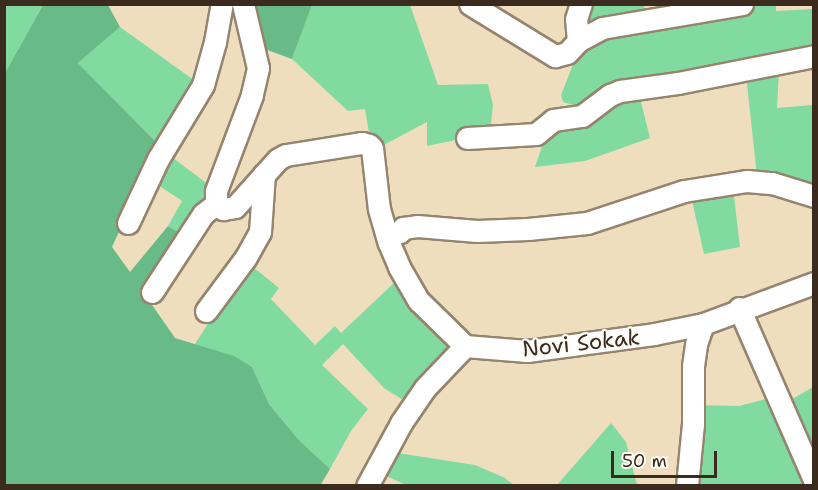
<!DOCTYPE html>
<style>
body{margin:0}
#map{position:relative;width:818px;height:490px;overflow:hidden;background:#efdebd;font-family:"Shantell Sans",sans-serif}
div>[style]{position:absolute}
.green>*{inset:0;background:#81dba1}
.forest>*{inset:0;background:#68bb87}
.roads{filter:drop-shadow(2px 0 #95846e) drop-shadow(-2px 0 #95846e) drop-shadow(0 2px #95846e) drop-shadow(0 -2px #95846e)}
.minor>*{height:21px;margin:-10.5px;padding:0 10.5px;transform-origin:10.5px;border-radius:10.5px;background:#fff}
span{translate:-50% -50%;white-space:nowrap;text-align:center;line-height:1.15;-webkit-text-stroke:4.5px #fdfcf7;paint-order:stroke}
.street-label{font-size:22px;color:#3b2a1e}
.frame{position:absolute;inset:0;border:6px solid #3b2a1e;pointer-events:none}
.scale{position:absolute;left:611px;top:451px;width:106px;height:27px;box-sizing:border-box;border:3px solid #3b2a1e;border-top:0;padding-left:8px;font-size:18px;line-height:21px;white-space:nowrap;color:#3b2a1e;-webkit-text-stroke:4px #fdfcf7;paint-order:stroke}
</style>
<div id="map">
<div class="green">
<i style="clip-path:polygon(7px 5px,43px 5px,5px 73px,5px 7px)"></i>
<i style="clip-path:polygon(312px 5px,410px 5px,438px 85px,488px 84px,493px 105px,490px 133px,427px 146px,427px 122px,380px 147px,370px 139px,365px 109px,348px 111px,292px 59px)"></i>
<i style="clip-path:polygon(586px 5px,644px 5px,646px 18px,588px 27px,582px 13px)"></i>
<i style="clip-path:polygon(754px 5px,776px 5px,776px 11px,813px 9px,813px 51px,580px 107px,563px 102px,561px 95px,578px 52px,599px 36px,747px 11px)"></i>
<i style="clip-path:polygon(120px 27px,198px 83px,159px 145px,78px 63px)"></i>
<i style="clip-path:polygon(779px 70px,777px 108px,813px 105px,813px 191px,757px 176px,746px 75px)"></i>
<i style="clip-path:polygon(639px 94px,650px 138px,585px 161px,535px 167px,547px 132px,578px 127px,606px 106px)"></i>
<i style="clip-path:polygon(169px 155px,209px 185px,206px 199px,183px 235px,168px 226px,182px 201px,155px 183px)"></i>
<i style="clip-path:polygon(733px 188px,740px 247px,704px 254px,691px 196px)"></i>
<i style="clip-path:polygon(247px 262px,279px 288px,271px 299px,315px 345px,335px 326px,341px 333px,396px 281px,454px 345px,408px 403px,384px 388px,343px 344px,322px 365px,368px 409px,351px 431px,330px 469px,298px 439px,269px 404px,252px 367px,195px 344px)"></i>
<i style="clip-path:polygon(813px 387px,813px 465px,787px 402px)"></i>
<i style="clip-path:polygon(773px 397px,809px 485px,692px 486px,697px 405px,739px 406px)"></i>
<i style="clip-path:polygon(611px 423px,626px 442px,637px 485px,557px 485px)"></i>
<i style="clip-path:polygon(391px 452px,475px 465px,505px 478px,514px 485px,406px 485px,382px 474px)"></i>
</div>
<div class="forest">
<i style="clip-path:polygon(43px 5px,108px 5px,120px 27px,78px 63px,159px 145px,112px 247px,130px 272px,168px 226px,183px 235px,150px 302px,175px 338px,234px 356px,252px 367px,269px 404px,298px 439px,330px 469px,320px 486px,5px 486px,5px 73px)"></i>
<i style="clip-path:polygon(249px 5px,312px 5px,292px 59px,259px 47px)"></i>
</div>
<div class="roads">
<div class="minor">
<i style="left:243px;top:4px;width:66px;rotate:76.8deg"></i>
<i style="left:258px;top:68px;width:28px;rotate:103deg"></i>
<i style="left:252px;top:95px;width:103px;rotate:110.6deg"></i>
<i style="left:216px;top:191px;width:13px;rotate:90deg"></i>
<i style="left:216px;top:204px;width:9px;rotate:36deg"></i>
<i style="left:223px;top:209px;width:12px;rotate:-9deg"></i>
<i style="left:235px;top:207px;width:64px;rotate:-48.1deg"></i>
<i style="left:278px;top:159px;width:9px;rotate:-27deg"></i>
<i style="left:286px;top:155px;width:77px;rotate:-9deg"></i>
<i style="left:362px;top:143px;width:7px;rotate:16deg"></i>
<i style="left:369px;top:145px;width:4px;rotate:45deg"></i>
<i style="left:372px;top:148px;width:61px;rotate:83.5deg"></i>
<i style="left:379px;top:209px;width:35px;rotate:74deg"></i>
<i style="left:389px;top:243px;width:26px;rotate:67deg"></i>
<i style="left:399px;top:267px;width:39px;rotate:60deg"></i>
<i style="left:419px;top:301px;width:64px;rotate:44.4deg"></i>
<i style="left:465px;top:346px;width:62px;rotate:4.6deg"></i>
<i style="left:527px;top:351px;width:128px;rotate:-7.6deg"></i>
<i style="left:654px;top:334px;width:50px;rotate:-11.5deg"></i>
<i style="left:703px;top:324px;width:118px;rotate:-20.3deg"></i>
<i style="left:470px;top:4px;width:100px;rotate:31.5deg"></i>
<i style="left:555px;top:56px;width:12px;rotate:-14deg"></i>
<i style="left:567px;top:53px;width:16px;rotate:-47deg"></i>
<i style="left:578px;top:41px;width:27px;rotate:-28deg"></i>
<i style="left:602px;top:28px;width:142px;rotate:-9.7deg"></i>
<i style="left:578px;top:41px;width:22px;rotate:-95deg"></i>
<i style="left:576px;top:19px;width:16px;rotate:-72deg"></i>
<i style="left:467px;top:138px;width:69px;rotate:-3.3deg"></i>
<i style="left:536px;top:134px;width:22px;rotate:-39deg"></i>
<i style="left:553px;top:120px;width:29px;rotate:-8deg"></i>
<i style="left:582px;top:116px;width:35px;rotate:-37deg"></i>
<i style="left:610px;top:95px;width:11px;rotate:-22deg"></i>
<i style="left:620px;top:91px;width:59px;rotate:-7.9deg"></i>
<i style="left:678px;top:83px;width:139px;rotate:-11.2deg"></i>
<i style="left:128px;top:223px;width:71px;rotate:-64.9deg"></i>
<i style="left:158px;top:159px;width:87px;rotate:-58.7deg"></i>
<i style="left:203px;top:85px;width:45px;rotate:-74.4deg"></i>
<i style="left:215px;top:42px;width:39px;rotate:-80deg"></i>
<i style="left:400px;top:232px;width:5px;rotate:-53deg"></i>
<i style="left:403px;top:228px;width:14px;rotate:-8deg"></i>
<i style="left:417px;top:226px;width:60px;rotate:4.8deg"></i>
<i style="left:477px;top:231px;width:51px;rotate:-2.2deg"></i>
<i style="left:528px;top:229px;width:59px;rotate:-5.8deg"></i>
<i style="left:587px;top:223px;width:102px;rotate:-18.3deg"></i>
<i style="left:684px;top:191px;width:64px;rotate:-9deg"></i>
<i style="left:747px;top:181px;width:25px;rotate:5deg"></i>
<i style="left:772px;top:183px;width:44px;rotate:17.2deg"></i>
<i style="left:152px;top:292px;width:93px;rotate:-56.8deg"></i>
<i style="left:203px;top:214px;width:16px;rotate:-38deg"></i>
<i style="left:739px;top:308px;width:188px;rotate:66.4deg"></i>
<i style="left:206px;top:311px;width:67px;rotate:-53.5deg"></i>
<i style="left:246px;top:257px;width:29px;rotate:-61deg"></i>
<i style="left:260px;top:232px;width:58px;rotate:-86.1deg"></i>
<i style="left:367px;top:486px;width:72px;rotate:-61.6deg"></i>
<i style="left:401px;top:423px;width:42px;rotate:-55.6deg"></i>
<i style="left:425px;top:388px;width:58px;rotate:-46.4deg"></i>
<i style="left:687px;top:486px;width:62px;rotate:-84.5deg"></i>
<i style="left:693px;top:424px;width:58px;rotate:-90deg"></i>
<i style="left:693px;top:366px;width:22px;rotate:-82deg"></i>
<i style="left:696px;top:344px;width:21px;rotate:-71deg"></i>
</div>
</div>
<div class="street-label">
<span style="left:581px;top:343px;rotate:-6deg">Novi Sokak</span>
</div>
<div class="frame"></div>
<div class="scale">50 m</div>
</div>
